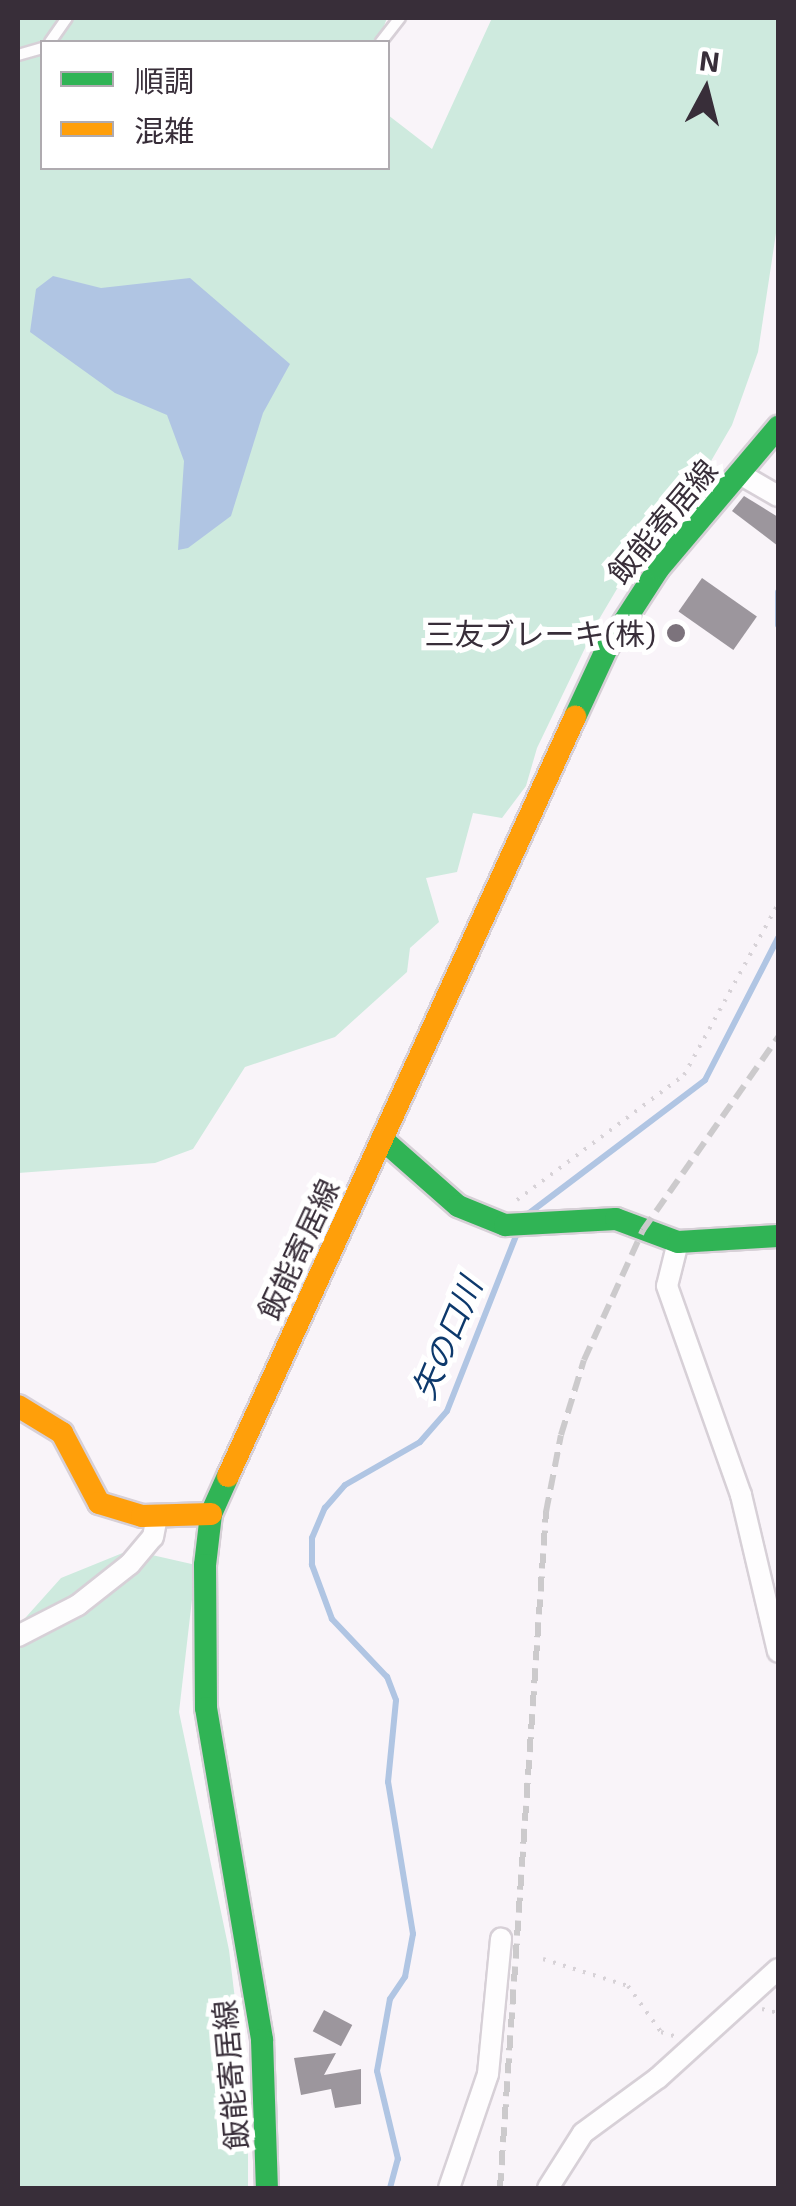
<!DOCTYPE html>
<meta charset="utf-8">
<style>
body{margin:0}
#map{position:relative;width:796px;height:2206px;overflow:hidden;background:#f9f4f9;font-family:"Exo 2","Noto Sans JP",sans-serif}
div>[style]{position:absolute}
.green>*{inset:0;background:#ceeade}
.water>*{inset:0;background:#b0c5e3}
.stream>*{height:6px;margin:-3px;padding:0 3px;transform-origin:3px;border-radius:3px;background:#b0c5e3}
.building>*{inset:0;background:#9c969d;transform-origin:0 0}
.path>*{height:4px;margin-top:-2px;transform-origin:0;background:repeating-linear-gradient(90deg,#d7d2d7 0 2.5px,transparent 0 10.5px)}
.roads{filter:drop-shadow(2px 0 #d7d0d7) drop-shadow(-2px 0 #d7d0d7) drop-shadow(0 2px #d7d0d7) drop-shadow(0 -2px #d7d0d7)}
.lane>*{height:10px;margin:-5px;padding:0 5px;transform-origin:5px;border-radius:5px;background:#fefdfe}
.street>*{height:20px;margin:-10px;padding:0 10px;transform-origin:10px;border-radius:10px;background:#fefdfe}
.fast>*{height:22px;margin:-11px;padding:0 11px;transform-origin:11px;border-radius:11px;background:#30b455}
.slow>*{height:22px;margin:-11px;padding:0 11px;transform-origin:11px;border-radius:11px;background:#ff9f0a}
.rail>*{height:6px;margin-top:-3px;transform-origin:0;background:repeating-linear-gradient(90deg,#cccacc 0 15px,transparent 0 23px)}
.dots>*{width:28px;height:28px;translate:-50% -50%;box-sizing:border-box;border:5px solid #fff;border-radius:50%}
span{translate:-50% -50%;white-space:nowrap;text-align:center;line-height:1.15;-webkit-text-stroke:10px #fff;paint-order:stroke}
.street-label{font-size:30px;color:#382e39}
.poi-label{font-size:30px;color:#382e39}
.right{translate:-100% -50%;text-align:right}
.water-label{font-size:32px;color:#0d396c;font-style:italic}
.frame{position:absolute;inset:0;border:20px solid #382e39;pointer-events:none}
.legend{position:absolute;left:40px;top:40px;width:350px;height:130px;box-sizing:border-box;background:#fff;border:2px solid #afabb0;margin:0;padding:12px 18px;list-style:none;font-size:30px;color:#382e39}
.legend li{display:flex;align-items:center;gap:20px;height:50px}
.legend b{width:50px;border:2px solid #afabb0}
.north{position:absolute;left:656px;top:40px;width:100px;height:100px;-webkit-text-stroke:8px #fff;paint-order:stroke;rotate:7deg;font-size:28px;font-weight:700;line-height:40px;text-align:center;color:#382e39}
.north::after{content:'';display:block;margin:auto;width:35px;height:45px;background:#382e39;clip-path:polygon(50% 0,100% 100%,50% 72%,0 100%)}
</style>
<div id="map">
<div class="green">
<i style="clip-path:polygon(18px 18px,387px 18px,378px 42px,42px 42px,42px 168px,388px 168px,388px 115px,432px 149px,492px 18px,778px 18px,778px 220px,758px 352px,732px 425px,686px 504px,624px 577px,598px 621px,537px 748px,526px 786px,502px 818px,473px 813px,457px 872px,426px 878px,439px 922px,410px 948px,407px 972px,335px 1037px,245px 1067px,193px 1149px,155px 1163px,18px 1173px)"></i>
<i style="clip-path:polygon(130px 1550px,196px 1565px,179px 1712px,229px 1950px,248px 2106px,248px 2188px,18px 2188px,18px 1626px,61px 1578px)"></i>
</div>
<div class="water">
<i style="clip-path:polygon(53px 276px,101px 288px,190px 278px,290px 364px,263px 413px,231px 516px,188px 548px,178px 550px,184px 461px,167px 415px,115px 393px,30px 332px,36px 289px)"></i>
</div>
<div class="stream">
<i style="left:778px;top:592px;width:33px;rotate:90deg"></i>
<i style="left:528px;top:1214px;width:222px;rotate:-37.1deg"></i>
<i style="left:705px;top:1080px;width:160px;rotate:-62.8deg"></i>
<i style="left:390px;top:2188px;width:30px;rotate:-75deg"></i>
<i style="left:398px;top:2159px;width:90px;rotate:-103.4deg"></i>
<i style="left:377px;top:2071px;width:73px;rotate:-79.8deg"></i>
<i style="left:390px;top:1999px;width:27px;rotate:-56deg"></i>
<i style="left:405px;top:1977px;width:44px;rotate:-79.5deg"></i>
<i style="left:413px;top:1934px;width:154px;rotate:-99.3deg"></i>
<i style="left:388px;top:1782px;width:82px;rotate:-84.4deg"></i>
<i style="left:396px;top:1700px;width:25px;rotate:-111deg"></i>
<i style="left:387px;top:1677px;width:80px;rotate:-133.5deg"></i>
<i style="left:332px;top:1619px;width:58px;rotate:-110.3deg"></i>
<i style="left:312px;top:1565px;width:27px;rotate:-90deg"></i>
<i style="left:312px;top:1538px;width:33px;rotate:-67deg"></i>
<i style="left:325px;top:1508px;width:30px;rotate:-49deg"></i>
<i style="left:345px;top:1485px;width:86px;rotate:-29.8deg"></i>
<i style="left:420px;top:1442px;width:41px;rotate:-48.9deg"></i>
<i style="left:447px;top:1411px;width:191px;rotate:-68.5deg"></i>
</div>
<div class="building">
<i style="clip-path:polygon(744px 496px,778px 517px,778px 546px,732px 511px)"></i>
<i style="left:702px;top:578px;width:67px;height:41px;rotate:35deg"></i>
<i style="left:324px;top:2010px;width:32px;height:24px;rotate:28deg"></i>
<i style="clip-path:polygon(336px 2053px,324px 2075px,361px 2069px,361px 2104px,335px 2108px,331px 2089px,301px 2095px,294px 2058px)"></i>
</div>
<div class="path">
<i style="left:517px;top:1200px;width:209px;rotate:-36.8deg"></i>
<i style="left:684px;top:1075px;width:195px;rotate:-61.2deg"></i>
<i style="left:543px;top:1959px;width:89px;rotate:17.6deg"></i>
<i style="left:628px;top:1986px;width:57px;rotate:54.3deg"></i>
<i style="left:661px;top:2032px;width:17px;rotate:17deg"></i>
<i style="left:762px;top:2009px;width:16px;rotate:14deg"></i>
</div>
<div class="roads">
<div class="lane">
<i style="left:50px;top:42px;width:29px;rotate:-55deg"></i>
<i style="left:381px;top:42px;width:31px;rotate:-52deg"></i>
<i style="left:18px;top:55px;width:25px;rotate:-16deg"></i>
</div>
<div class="street">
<i style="left:740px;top:474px;width:44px;rotate:30.1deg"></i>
<i style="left:678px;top:1242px;width:45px;rotate:104deg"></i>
<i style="left:667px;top:1286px;width:222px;rotate:70.5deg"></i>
<i style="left:741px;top:1495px;width:161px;rotate:76.7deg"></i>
<i style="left:18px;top:1636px;width:68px;rotate:-27.3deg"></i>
<i style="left:78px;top:1605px;width:66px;rotate:-38.3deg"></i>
<i style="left:130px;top:1564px;width:35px;rotate:-50deg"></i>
<i style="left:153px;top:1537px;width:21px;rotate:-79deg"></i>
<i style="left:449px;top:2188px;width:120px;rotate:-71.1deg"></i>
<i style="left:488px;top:2074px;width:136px;rotate:-84.5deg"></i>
<i style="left:548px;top:2188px;width:65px;rotate:-57.5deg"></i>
<i style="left:583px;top:2133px;width:93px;rotate:-36.3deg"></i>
<i style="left:658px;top:2078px;width:162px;rotate:-42.2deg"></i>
</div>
<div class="fast">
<i style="left:575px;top:717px;width:76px;rotate:-65.1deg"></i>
<i style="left:607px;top:648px;width:95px;rotate:-57deg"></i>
<i style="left:659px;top:568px;width:185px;rotate:-49.8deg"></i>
<i style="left:382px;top:1139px;width:101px;rotate:41.4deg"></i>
<i style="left:458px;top:1206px;width:51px;rotate:22deg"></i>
<i style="left:505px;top:1225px;width:111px;rotate:-3.1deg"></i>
<i style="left:616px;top:1219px;width:66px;rotate:20.4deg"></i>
<i style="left:678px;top:1242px;width:100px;rotate:-3.4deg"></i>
<i style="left:228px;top:1476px;width:42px;rotate:114.1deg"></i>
<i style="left:211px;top:1514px;width:51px;rotate:96.7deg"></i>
<i style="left:205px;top:1565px;width:143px;rotate:89.6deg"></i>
<i style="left:206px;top:1708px;width:337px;rotate:80.4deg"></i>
<i style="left:262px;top:2040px;width:148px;rotate:88.1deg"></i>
</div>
<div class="slow">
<i style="left:18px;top:1406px;width:52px;rotate:31.5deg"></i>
<i style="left:62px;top:1433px;width:79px;rotate:62.1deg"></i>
<i style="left:99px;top:1503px;width:45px;rotate:16.8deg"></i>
<i style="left:142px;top:1516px;width:69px;rotate:-1.7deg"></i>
<i style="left:228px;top:1476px;width:835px;rotate:-65.43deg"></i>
</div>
</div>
<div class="rail">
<i style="left:500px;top:2188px;width:678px;rotate:-86.11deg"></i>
<i style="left:546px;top:1512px;width:78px;rotate:-79deg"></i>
<i style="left:561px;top:1435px;width:78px;rotate:-73deg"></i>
<i style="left:584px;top:1360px;width:143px;rotate:-65.6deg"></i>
<i style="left:643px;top:1230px;width:236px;rotate:-55deg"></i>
</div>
<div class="dots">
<i style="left:676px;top:633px;background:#7c737c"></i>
</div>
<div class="street-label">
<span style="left:662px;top:521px;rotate:-50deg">飯能寄居線</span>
<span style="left:298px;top:1249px;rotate:-65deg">飯能寄居線</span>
<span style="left:230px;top:2075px;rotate:-95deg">飯能寄居線</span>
</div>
<div class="poi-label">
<span class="right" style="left:656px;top:633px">三友ブレーキ(株)</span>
</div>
<div class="water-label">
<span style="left:446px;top:1338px;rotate:-67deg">矢の口川</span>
</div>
<div class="frame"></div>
<ul class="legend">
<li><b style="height:12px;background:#30b455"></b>順調</li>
<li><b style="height:12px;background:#ff9f0a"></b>混雑</li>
</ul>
<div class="north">N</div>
</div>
